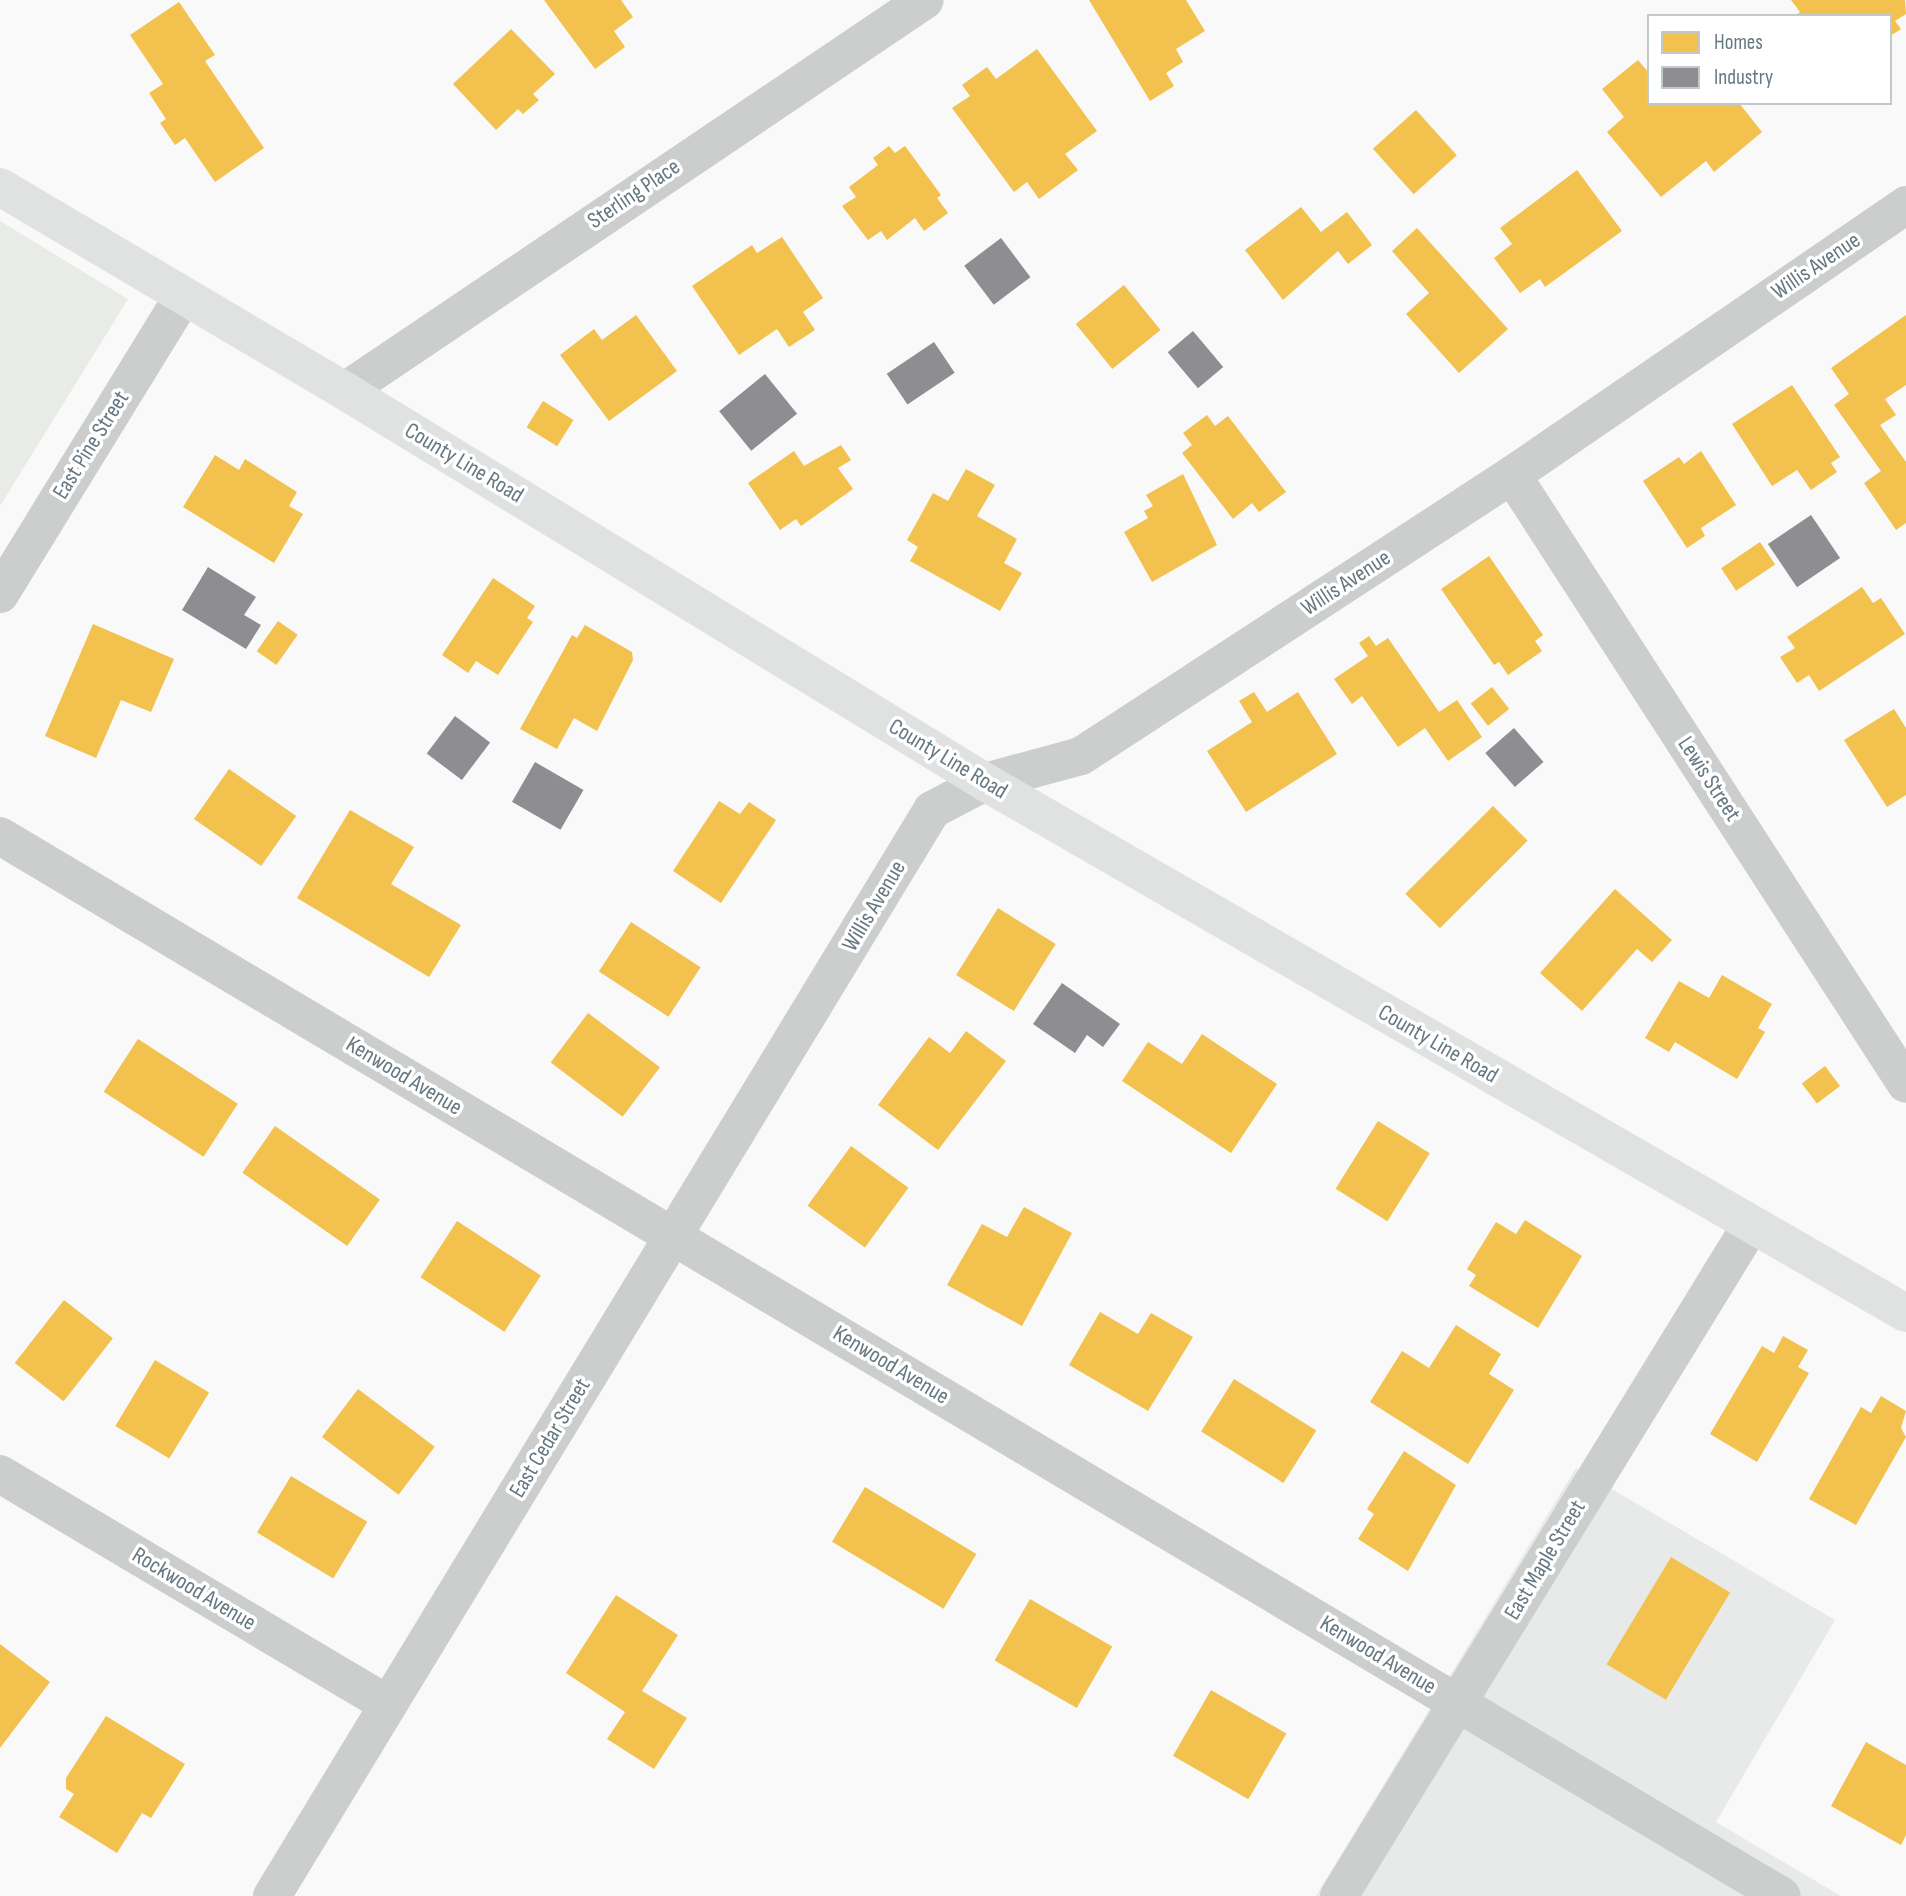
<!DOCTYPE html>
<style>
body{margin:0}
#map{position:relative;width:1906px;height:1896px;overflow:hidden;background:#f9f9f9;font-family:"Sofia Sans Condensed",sans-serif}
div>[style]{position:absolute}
.built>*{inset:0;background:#e8eae9}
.green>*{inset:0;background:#e8ebe6}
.homes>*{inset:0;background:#f2c14e;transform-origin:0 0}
.industry>*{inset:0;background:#8d8d92;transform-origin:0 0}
.street>*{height:38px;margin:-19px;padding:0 19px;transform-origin:19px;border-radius:19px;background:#cccece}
.secondary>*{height:38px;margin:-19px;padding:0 19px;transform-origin:19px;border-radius:19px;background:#e0e1e1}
span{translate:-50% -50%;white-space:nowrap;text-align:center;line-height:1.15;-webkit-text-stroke:7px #fff;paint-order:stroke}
.street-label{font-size:23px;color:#657882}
.legend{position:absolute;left:1647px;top:14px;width:245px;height:91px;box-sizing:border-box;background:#fff;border:2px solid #c1c9cd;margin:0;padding:9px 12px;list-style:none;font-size:21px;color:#657882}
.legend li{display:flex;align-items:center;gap:14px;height:35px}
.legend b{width:35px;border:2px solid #c1c9cd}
</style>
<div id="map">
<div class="built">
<i style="clip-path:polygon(1576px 1468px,1835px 1620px,1716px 1822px,1841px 1896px,1316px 1896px)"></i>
</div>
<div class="green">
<i style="clip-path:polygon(0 221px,128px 299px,0 506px)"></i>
</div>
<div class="homes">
<i style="clip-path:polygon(544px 0,621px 0,633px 17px,614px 31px,625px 47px,595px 69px)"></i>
<i style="clip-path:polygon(1089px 0,1186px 0,1205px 31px,1176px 49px,1183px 62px,1166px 73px,1174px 86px,1150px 101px)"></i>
<i style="clip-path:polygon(1791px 0,1905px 0,1906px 14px,1895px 21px,1901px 29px,1890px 36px,1890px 16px,1795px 16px,1800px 12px)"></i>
<i style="clip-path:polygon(179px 2px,215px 55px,205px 61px,264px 148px,215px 182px,185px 138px,175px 145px,160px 123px,166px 119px,149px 93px,163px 84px,130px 35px)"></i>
<i style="clip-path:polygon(511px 29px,555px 74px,533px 94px,539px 100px,523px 114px,518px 109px,496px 130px,453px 84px)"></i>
<i style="clip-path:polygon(1037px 49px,1097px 131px,1065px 154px,1078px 170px,1039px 199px,1027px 182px,1014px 192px,952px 108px,970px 96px,962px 85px,987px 67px,996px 79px)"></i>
<i style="clip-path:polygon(1638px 60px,1649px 73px,1649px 103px,1739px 103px,1762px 132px,1714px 172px,1706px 161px,1661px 197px,1607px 132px,1624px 117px,1602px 89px)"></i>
<i style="left:1416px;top:110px;width:61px;height:58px;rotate:48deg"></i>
<i style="clip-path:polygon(889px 146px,895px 153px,905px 146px,941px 195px,937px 198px,948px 213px,924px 231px,915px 218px,887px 240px,881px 231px,868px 240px,842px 206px,856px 197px,849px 187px,878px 165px,873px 158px)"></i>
<i style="clip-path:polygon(1577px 170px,1622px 231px,1545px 287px,1540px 279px,1520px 293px,1494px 258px,1512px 244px,1500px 228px)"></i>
<i style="clip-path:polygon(1301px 207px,1321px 232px,1347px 212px,1372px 245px,1348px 264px,1338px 251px,1283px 300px,1245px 250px)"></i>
<i style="clip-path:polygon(1417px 228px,1508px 329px,1459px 373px,1406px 314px,1429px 293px,1392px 251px)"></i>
<i style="clip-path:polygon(782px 237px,823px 298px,803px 312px,815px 330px,789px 347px,777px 329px,739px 355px,692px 286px,752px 245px,757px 253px)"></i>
<i style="left:1124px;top:285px;width:58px;height:62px;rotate:51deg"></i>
<i style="clip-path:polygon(636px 315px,677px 371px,609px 421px,560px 355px,594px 329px,602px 340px)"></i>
<i style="clip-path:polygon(1906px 315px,1906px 385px,1885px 399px,1896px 415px,1880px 425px,1906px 462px,1906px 523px,1896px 530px,1864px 483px,1881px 471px,1834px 405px,1849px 394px,1831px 368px)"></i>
<i style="clip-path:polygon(1792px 385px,1840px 457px,1831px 463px,1837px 472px,1811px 490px,1797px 470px,1772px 486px,1732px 424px)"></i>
<i style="left:543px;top:401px;width:36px;height:31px;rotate:32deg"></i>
<i style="clip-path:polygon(1207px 415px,1215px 426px,1228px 416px,1286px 492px,1259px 512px,1252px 503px,1233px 519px,1182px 453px,1192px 445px,1183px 433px)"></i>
<i style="clip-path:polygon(841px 445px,851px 460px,838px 468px,853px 489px,801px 526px,796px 519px,780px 530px,748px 483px,794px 451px,804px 466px)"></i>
<i style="clip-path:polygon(1701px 451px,1736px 505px,1701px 528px,1705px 536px,1687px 548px,1643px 481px,1679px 457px,1684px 464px)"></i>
<i style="clip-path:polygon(215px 455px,239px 470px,245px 459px,297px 492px,289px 506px,303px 514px,274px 563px,183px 507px)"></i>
<i style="clip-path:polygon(966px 469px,995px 485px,977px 516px,1017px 539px,1004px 563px,1022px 573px,1000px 611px,910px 561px,918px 547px,907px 540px,933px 493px,948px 501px)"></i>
<i style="clip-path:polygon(1183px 474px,1217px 545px,1152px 582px,1124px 532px,1148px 518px,1144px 511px,1153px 506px,1146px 495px)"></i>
<i style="left:1760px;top:542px;width:27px;height:47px;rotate:56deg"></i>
<i style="clip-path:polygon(1489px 556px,1543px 635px,1535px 641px,1542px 651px,1508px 675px,1499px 662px,1494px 665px,1441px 589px)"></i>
<i style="clip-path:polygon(493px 578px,535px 606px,527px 618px,533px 622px,498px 675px,476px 661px,468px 673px,442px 655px)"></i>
<i style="clip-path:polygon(1862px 587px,1873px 603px,1881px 598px,1905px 634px,1819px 691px,1809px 675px,1797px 683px,1780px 657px,1795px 648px,1787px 637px)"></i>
<i style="left:278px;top:621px;width:24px;height:37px;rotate:35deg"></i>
<i style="clip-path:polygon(93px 624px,174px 659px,151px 712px,121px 700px,96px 758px,45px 736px)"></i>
<i style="clip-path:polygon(585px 625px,632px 652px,633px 660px,597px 731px,574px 718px,557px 749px,520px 729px,572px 635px,577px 638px)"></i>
<i style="clip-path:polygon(1369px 636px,1376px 646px,1388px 638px,1439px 712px,1457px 700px,1482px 737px,1448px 761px,1425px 728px,1398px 747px,1362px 696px,1352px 704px,1334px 679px,1368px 656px,1359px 643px)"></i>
<i style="left:1492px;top:687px;width:28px;height:27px;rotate:52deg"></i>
<i style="clip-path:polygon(1254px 692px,1267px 712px,1298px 692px,1337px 754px,1246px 812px,1207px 751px,1252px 722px,1239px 701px)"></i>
<i style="clip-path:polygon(1894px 709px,1906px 728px,1906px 795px,1887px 807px,1844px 740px)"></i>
<i style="left:229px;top:769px;width:82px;height:61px;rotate:35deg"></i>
<i style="clip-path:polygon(719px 801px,740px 814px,749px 802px,776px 820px,721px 903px,673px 871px)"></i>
<i style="left:1493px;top:806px;width:49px;height:124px;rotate:45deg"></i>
<i style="clip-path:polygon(350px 810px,414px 847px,391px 884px,461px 925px,429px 977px,297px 898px)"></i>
<i style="clip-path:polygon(1615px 889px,1672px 940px,1652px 962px,1637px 949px,1582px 1011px,1540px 973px)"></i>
<i style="left:998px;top:908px;width:68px;height:79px;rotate:32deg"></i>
<i style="left:631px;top:922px;width:83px;height:59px;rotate:33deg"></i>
<i style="clip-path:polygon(1722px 975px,1772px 1004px,1758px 1028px,1765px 1032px,1737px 1079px,1675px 1042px,1669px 1052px,1645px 1038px,1679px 981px,1709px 998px)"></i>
<i style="left:588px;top:1013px;width:90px;height:62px;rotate:37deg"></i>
<i style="clip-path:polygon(966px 1031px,1006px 1061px,938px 1150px,878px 1105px,929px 1037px,950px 1053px)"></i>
<i style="clip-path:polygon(1202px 1034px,1277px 1084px,1231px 1153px,1122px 1081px,1148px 1042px,1182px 1064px)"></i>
<i style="left:138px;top:1039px;width:119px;height:63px;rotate:33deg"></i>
<i style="left:1825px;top:1066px;width:25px;height:29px;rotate:53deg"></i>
<i style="left:1378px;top:1121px;width:61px;height:80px;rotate:32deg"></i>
<i style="left:275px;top:1126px;width:128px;height:57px;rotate:35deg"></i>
<i style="left:851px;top:1146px;width:71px;height:74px;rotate:36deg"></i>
<i style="clip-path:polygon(1024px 1207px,1072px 1233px,1022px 1326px,947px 1285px,982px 1224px,1007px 1237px)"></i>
<i style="clip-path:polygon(1525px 1220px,1582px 1256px,1538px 1328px,1469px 1286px,1476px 1275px,1467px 1269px,1496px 1222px,1516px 1234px)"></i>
<i style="left:457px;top:1221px;width:100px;height:67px;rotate:33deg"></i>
<i style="left:64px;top:1300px;width:62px;height:80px;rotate:38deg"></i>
<i style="clip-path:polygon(1100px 1312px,1138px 1334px,1151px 1313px,1193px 1337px,1148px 1411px,1069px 1365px)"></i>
<i style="clip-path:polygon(1456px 1325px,1501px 1354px,1489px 1374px,1514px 1390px,1468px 1464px,1370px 1402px,1402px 1351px,1429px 1368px)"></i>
<i style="clip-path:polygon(1783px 1336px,1808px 1350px,1798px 1367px,1809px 1373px,1757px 1462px,1710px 1434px,1762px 1346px,1774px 1353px)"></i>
<i style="left:155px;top:1360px;width:63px;height:77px;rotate:31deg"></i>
<i style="left:1234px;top:1379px;width:97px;height:62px;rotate:32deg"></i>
<i style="left:358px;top:1389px;width:96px;height:60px;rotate:37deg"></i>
<i style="clip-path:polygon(1881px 1396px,1906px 1411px,1901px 1428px,1906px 1437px,1856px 1525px,1809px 1499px,1861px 1407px,1871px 1413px)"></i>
<i style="clip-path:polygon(1404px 1451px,1456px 1485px,1408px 1571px,1358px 1539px,1374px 1514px,1367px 1509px)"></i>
<i style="left:291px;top:1476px;width:89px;height:66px;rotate:31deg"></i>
<i style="left:865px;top:1487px;width:130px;height:64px;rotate:31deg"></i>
<i style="left:1671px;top:1557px;width:69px;height:125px;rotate:31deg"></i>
<i style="clip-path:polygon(616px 1595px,678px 1635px,642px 1691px,687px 1718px,654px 1769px,607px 1739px,625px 1712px,566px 1673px)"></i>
<i style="left:1030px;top:1599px;width:95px;height:71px;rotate:30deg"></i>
<i style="clip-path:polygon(0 1644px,50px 1682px,0 1748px)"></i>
<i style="left:1211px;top:1690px;width:87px;height:76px;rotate:30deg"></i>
<i style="clip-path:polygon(106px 1716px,185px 1764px,151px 1818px,142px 1813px,117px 1853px,59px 1817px,74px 1794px,66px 1789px,66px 1778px)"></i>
<i style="clip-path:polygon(1866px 1742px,1906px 1765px,1906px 1835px,1901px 1845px,1831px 1806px)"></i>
</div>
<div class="industry">
<i style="left:1001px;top:238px;width:49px;height:46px;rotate:53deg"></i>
<i style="left:1193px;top:331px;width:47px;height:33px;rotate:50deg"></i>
<i style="left:934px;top:342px;width:37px;height:57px;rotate:56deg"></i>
<i style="left:765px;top:374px;width:51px;height:59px;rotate:51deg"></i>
<i style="left:1811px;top:515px;width:52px;height:52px;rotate:56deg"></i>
<i style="clip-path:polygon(208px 567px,256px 597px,244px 615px,261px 625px,246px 649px,182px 610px)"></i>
<i style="left:455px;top:716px;width:44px;height:47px;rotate:37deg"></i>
<i style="left:1514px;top:728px;width:45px;height:38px;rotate:49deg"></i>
<i style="left:535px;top:762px;width:56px;height:46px;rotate:30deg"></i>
<i style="clip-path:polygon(1062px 983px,1120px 1024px,1103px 1047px,1087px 1035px,1075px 1053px,1033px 1024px)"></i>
</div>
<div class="street">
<i style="left:345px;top:391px;width:699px;rotate:-33.99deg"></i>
<i style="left:1512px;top:475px;width:725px;rotate:57.1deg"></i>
<i style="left:0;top:594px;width:349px;rotate:-58.4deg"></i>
<i style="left:0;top:836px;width:2073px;rotate:30.75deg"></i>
<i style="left:0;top:1474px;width:450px;rotate:30.7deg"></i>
<i style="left:272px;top:1896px;width:1271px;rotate:-58.71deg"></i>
<i style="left:932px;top:810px;width:60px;rotate:-27.8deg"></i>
<i style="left:985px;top:782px;width:99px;rotate:-15.2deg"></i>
<i style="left:1081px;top:756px;width:515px;rotate:-33.1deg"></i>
<i style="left:1512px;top:475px;width:478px;rotate:-34.4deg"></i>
<i style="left:1339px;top:1896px;width:787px;rotate:-58.45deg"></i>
</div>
<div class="secondary">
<i style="left:0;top:187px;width:401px;rotate:30.6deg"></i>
<i style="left:345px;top:391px;width:750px;rotate:31.42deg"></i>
<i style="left:985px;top:782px;width:1063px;rotate:29.97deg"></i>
</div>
<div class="street-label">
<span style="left:634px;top:194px;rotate:-34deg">Sterling Place</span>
<span style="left:1816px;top:266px;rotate:-34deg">Willis Avenue</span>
<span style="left:91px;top:445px;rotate:-58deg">East Pine Street</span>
<span style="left:464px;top:463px;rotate:31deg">County Line Road</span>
<span style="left:1346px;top:583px;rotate:-33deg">Willis Avenue</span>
<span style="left:948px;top:759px;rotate:31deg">County Line Road</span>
<span style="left:1709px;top:779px;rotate:57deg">Lewis Street</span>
<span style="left:874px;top:906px;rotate:-59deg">Willis Avenue</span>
<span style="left:1438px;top:1044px;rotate:30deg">County Line Road</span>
<span style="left:404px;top:1076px;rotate:31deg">Kenwood Avenue</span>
<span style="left:891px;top:1365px;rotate:31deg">Kenwood Avenue</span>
<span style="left:550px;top:1438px;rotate:-59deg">East Cedar Street</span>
<span style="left:1545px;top:1560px;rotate:-59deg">East Maple Street</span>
<span style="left:194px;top:1589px;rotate:31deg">Rockwood Avenue</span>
<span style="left:1378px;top:1655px;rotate:31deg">Kenwood Avenue</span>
</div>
<ul class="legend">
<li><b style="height:19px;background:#f2c14e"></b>Homes</li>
<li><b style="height:19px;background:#8d8d92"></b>Industry</li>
</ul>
</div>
